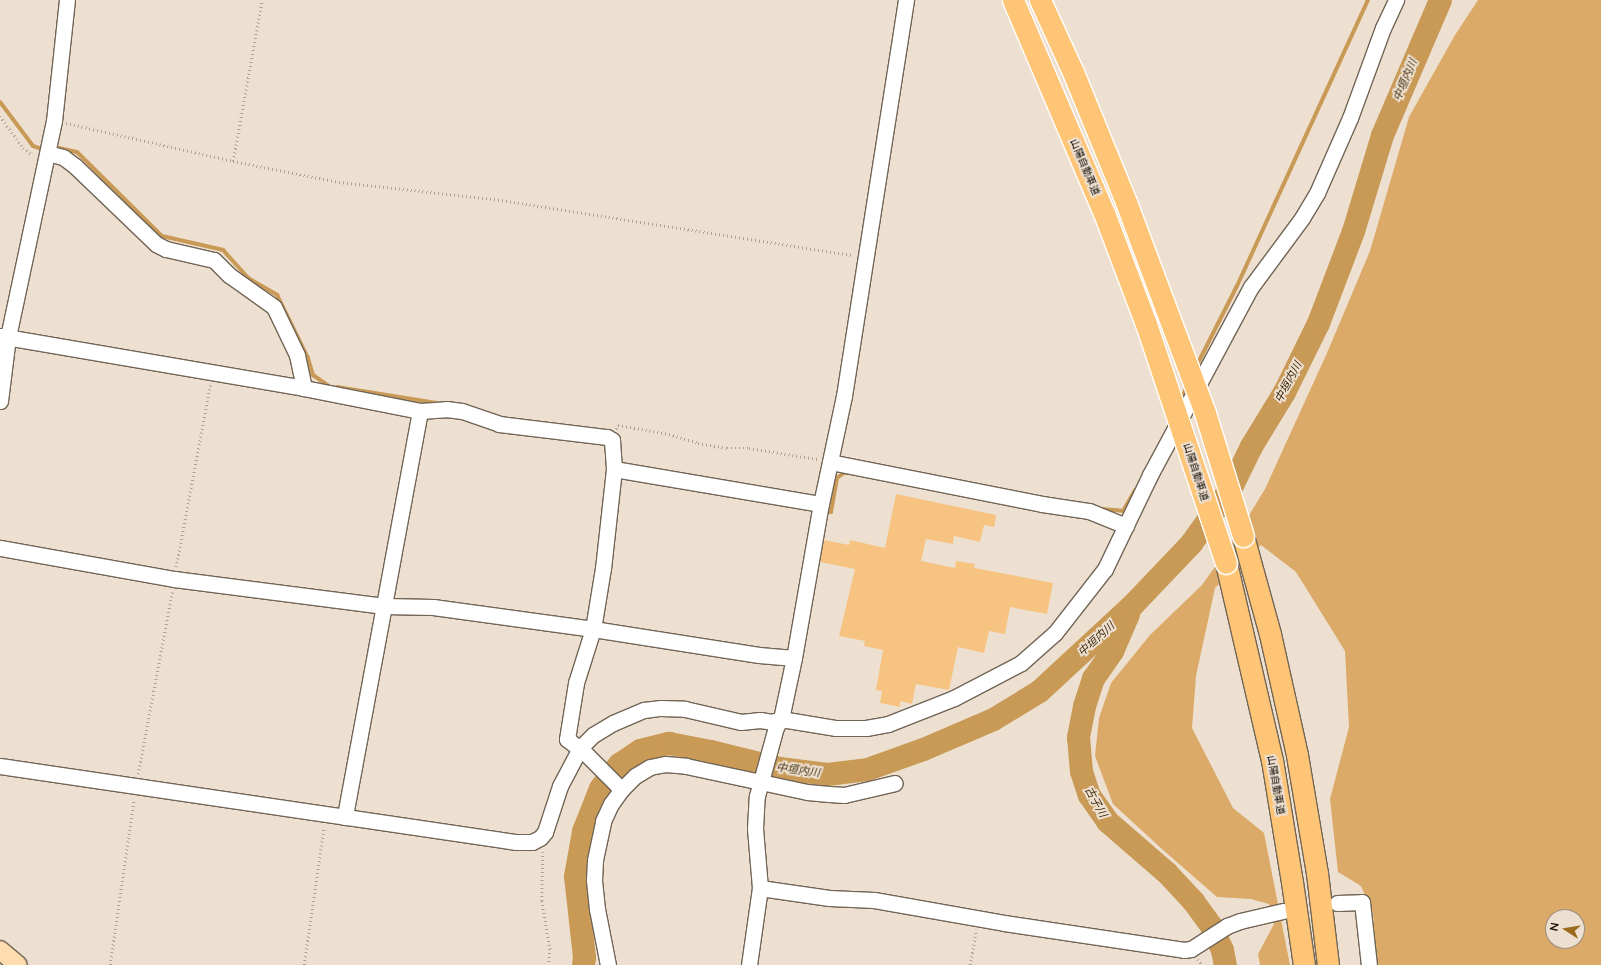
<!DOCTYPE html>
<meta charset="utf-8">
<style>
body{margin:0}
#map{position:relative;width:1601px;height:965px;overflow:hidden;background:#eee0d0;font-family:Lato,"Noto Sans JP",sans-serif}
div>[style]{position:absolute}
.forest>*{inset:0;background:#dcaa68}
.stream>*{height:4px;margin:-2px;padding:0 2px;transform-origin:2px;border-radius:2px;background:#c99956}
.river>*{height:23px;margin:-11.5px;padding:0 11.5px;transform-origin:11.5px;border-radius:11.5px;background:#c99956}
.building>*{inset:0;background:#f6c380}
.path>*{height:2.5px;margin-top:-1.25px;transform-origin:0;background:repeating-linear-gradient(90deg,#aca194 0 1px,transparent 0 4px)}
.roads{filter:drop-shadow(1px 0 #716556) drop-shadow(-1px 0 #716556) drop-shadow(0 1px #716556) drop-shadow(0 -1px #716556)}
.minor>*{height:15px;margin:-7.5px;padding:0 7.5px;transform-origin:7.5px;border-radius:7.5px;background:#fff}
.major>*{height:18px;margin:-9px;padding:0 9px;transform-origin:9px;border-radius:9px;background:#ffdcad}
.highway>*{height:21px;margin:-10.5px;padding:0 10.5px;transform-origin:10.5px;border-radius:10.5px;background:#ffc577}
.bridges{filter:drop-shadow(1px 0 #fff) drop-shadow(-1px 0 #fff) drop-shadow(0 1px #fff) drop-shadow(0 -1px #fff)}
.highway-bridge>*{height:21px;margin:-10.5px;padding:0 10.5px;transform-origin:10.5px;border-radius:10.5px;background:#ffc577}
span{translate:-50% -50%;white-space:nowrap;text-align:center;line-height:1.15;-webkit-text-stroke:4px #eee0d0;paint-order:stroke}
.street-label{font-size:10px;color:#18140e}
.water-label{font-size:11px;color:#3d280a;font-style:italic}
.north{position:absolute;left:1545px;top:909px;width:40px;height:40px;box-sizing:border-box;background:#eee0d0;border:1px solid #988e82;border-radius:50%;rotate:282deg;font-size:11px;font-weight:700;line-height:16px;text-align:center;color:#18140e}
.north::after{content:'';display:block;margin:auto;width:14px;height:18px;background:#9b6a1d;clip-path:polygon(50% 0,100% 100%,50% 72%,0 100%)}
</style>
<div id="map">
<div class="forest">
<i style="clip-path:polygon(evenodd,1478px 0,1601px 0,1601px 965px,1374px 965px,1376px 961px,1373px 913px,1361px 886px,1338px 872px,1330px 799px,1349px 727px,1345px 651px,1296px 572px,1261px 545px,1215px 588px,1196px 676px,1192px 728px,1233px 808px,1264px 833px,1290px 965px,1260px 965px,1258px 954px,1274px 924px,1269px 904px,1251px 899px,1217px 897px,1163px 850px,1113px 804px,1095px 756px,1099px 718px,1111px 683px,1150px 635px,1202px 585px,1234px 540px,1265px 489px,1327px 353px,1370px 251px,1409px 117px,1455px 35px,1478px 0,1553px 917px,1577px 917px,1577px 941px,1553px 941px,1553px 917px)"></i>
</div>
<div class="stream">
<i style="left:0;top:102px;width:55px;rotate:53.1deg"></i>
<i style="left:33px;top:146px;width:6px;rotate:18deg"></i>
<i style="left:59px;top:148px;width:18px;rotate:13deg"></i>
<i style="left:77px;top:152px;width:120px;rotate:44.7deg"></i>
<i style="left:162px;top:236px;width:63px;rotate:12.9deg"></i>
<i style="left:223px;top:250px;width:38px;rotate:48deg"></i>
<i style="left:248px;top:278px;width:34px;rotate:30deg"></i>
<i style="left:277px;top:295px;width:70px;rotate:63.8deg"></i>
<i style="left:308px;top:358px;width:18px;rotate:74deg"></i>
<i style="left:313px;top:375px;width:19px;rotate:35deg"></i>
<i style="left:1196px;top:367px;width:91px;rotate:-63.2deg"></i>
<i style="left:1237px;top:286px;width:315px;rotate:-65.4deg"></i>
<i style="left:337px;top:387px;width:101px;rotate:9.1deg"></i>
<i style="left:1180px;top:402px;width:17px;rotate:-66deg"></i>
<i style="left:1102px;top:509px;width:21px;rotate:5deg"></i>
<i style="left:1123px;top:511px;width:24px;rotate:-60deg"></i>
<i style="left:822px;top:510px;width:9px;rotate:13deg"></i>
<i style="left:831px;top:512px;width:35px;rotate:-80deg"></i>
<i style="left:837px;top:478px;width:9px;rotate:-36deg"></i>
<i style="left:844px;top:473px;width:6px"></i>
</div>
<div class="river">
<i style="left:1128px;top:614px;width:40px;rotate:113.4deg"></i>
<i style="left:1112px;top:651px;width:33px;rotate:125deg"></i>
<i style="left:1093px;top:678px;width:29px;rotate:108deg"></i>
<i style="left:1084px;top:706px;width:32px;rotate:101deg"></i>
<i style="left:1078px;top:737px;width:34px;rotate:85deg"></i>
<i style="left:1081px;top:771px;width:25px;rotate:72deg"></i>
<i style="left:1089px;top:795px;width:32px;rotate:55deg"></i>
<i style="left:1107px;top:821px;width:79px;rotate:40.9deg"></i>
<i style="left:1167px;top:873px;width:38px;rotate:47deg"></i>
<i style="left:1193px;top:901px;width:31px;rotate:54deg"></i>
<i style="left:1211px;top:926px;width:26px;rotate:65deg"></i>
<i style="left:1222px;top:950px;width:15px;rotate:79deg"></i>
<i style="left:583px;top:965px;width:8px;rotate:-83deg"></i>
<i style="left:584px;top:957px;width:81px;rotate:-96.3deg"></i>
<i style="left:575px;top:876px;width:46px;rotate:-79.9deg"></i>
<i style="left:583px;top:831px;width:46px;rotate:-68.4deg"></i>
<i style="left:600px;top:788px;width:31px;rotate:-52deg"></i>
<i style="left:619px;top:764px;width:25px;rotate:-34deg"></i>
<i style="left:640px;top:750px;width:30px;rotate:-14deg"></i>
<i style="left:669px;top:743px;width:42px;rotate:11deg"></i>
<i style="left:710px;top:751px;width:71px;rotate:13.8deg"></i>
<i style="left:779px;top:768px;width:48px;rotate:7.1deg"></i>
<i style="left:827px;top:774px;width:40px;rotate:-7.1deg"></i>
<i style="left:867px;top:769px;width:59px;rotate:-19.7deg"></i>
<i style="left:923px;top:749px;width:76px;rotate:-23.2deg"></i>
<i style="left:993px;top:719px;width:54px;rotate:-31.3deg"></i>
<i style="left:1039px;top:691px;width:127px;rotate:-42.8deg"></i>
<i style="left:1132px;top:605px;width:86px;rotate:-46.4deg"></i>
<i style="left:1191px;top:543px;width:71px;rotate:-54.7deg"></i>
<i style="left:1232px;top:485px;width:43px;rotate:-64deg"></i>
<i style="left:1251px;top:446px;width:63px;rotate:-58.6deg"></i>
<i style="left:1284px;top:392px;width:77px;rotate:-63.8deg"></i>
<i style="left:1318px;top:323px;width:98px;rotate:-69.2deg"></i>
<i style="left:1353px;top:231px;width:100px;rotate:-73.2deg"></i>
<i style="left:1382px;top:135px;width:147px;rotate:-66.8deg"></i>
</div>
<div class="building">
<i style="clip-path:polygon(896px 494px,996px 515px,994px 527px,984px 525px,980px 542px,954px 536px,953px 544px,926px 539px,921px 561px,955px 568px,956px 561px,975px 564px,974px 568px,1053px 583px,1047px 614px,1010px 607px,1005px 634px,989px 631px,984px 653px,958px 647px,949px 690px,916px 684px,912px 704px,900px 701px,900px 707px,880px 703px,882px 691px,876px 690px,883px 650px,864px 646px,865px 641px,839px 636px,855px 569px,820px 562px,824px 540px,849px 545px,850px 540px,885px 548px)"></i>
</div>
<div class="path">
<i style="left:0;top:116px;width:39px;rotate:54deg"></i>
<i style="left:23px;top:148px;width:12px;rotate:35deg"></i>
<i style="left:66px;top:123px;width:171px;rotate:12.8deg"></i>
<i style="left:233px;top:161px;width:108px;rotate:11.2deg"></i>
<i style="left:339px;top:182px;width:156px;rotate:6.3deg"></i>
<i style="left:494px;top:199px;width:363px;rotate:8.9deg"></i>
<i style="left:233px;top:161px;width:164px;rotate:-79.8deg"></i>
<i style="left:616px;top:429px;width:4px;rotate:-63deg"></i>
<i style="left:618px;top:425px;width:52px;rotate:10deg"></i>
<i style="left:669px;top:434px;width:30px;rotate:17deg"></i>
<i style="left:698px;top:443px;width:29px;rotate:10deg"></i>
<i style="left:727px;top:448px;width:22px"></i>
<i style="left:749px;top:448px;width:69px;rotate:9.2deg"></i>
<i style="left:176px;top:567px;width:185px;rotate:-79.4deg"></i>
<i style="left:138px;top:774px;width:185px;rotate:-79.4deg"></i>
<i style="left:543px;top:852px;width:49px;rotate:91.2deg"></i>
<i style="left:542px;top:901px;width:49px;rotate:80.5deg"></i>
<i style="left:550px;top:949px;width:16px;rotate:94deg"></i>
<i style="left:1198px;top:959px;width:7px;rotate:56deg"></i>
<i style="left:110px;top:965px;width:168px;rotate:-81.8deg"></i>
<i style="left:304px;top:965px;width:139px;rotate:-81.8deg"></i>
<i style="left:970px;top:965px;width:36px;rotate:-80deg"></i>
</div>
<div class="roads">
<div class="minor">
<i style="left:48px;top:153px;width:16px;rotate:15deg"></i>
<i style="left:63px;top:157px;width:15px;rotate:37deg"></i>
<i style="left:75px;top:166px;width:112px;rotate:43.9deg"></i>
<i style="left:156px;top:244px;width:11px;rotate:27deg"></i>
<i style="left:166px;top:249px;width:49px;rotate:12.9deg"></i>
<i style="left:214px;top:260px;width:21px;rotate:45deg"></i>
<i style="left:229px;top:275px;width:55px;rotate:35.4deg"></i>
<i style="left:274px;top:307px;width:53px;rotate:64.4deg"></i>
<i style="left:297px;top:355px;width:34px;rotate:78deg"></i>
<i style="left:0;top:336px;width:308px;rotate:9.7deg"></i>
<i style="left:304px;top:388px;width:118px;rotate:11.2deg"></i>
<i style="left:420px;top:411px;width:413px;rotate:100.5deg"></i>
<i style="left:0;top:401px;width:64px;rotate:-82.9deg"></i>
<i style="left:8px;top:337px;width:221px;rotate:-78deg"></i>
<i style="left:54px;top:121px;width:122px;rotate:-83.9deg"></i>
<i style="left:420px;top:411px;width:26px;rotate:-4deg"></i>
<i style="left:446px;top:409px;width:16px;rotate:7deg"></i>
<i style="left:462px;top:411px;width:39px;rotate:19deg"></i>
<i style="left:499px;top:424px;width:109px;rotate:6.9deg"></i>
<i style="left:607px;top:437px;width:6px;rotate:31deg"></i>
<i style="left:612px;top:440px;width:29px;rotate:86deg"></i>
<i style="left:614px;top:469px;width:100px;rotate:96.3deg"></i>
<i style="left:603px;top:568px;width:62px;rotate:99.3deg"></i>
<i style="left:593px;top:629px;width:57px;rotate:107.5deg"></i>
<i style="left:576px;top:683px;width:57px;rotate:99.1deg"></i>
<i style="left:567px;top:739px;width:23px;rotate:38deg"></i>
<i style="left:585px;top:753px;width:47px;rotate:45deg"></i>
<i style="left:618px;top:786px;width:5px;rotate:37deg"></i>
<i style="left:622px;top:789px;width:18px;rotate:-45deg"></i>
<i style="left:635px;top:776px;width:17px;rotate:-31deg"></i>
<i style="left:650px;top:767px;width:15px;rotate:-11deg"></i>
<i style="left:665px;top:764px;width:21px;rotate:5deg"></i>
<i style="left:686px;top:766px;width:124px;rotate:12.1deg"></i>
<i style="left:807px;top:792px;width:22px;rotate:5deg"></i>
<i style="left:829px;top:794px;width:15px;rotate:4deg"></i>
<i style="left:844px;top:795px;width:52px;rotate:-13.2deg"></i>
<i style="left:830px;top:462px;width:216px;rotate:11.2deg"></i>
<i style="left:1042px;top:504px;width:48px;rotate:8.5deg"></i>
<i style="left:1089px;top:511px;width:40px;rotate:22deg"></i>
<i style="left:614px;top:469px;width:210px;rotate:9.6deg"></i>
<i style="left:0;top:548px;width:177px;rotate:10.1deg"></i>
<i style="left:174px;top:579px;width:212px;rotate:7.3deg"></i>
<i style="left:384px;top:606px;width:49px;rotate:1.2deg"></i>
<i style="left:433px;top:607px;width:162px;rotate:7.8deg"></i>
<i style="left:593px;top:629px;width:168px;rotate:8.9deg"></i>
<i style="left:759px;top:655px;width:35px;rotate:5deg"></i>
<i style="left:0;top:766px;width:522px;rotate:8.38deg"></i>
<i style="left:516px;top:842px;width:16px"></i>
<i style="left:532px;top:842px;width:9px;rotate:-27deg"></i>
<i style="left:540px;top:838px;width:8px;rotate:-50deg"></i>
<i style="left:545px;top:832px;width:48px;rotate:-71.9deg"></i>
<i style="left:560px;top:786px;width:43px;rotate:-62.2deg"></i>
<i style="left:580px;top:748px;width:18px;rotate:-45deg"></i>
<i style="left:593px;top:735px;width:23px;rotate:-31deg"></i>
<i style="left:613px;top:723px;width:34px;rotate:-23deg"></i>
<i style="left:644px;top:710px;width:17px;rotate:-7deg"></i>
<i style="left:661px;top:708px;width:24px;rotate:2deg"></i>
<i style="left:685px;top:709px;width:57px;rotate:13.1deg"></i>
<i style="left:741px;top:722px;width:19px;rotate:-6deg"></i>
<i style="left:760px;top:720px;width:12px;rotate:9deg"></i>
<i style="left:772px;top:722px;width:9px;rotate:-18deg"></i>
<i style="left:781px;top:719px;width:56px;rotate:9.3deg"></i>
<i style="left:836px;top:728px;width:30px"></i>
<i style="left:866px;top:728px;width:22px;rotate:-10deg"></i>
<i style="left:888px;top:724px;width:71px;rotate:-21.5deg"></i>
<i style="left:954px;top:698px;width:76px;rotate:-27.6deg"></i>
<i style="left:1021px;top:663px;width:45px;rotate:-41.4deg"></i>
<i style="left:1055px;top:633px;width:81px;rotate:-52deg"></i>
<i style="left:1105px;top:569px;width:104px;rotate:-64.4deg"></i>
<i style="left:1150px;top:475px;width:213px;rotate:-61.8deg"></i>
<i style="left:1251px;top:287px;width:86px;rotate:-53.5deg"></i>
<i style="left:1302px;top:218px;width:29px;rotate:-59deg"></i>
<i style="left:1317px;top:193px;width:82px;rotate:-66.3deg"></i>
<i style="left:1350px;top:118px;width:96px;rotate:-69.9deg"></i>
<i style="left:1383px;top:28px;width:31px;rotate:-65deg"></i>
<i style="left:760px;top:888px;width:70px;rotate:8.2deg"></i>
<i style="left:829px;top:898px;width:45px;rotate:2.5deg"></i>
<i style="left:874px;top:900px;width:132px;rotate:10deg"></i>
<i style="left:1004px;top:923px;width:182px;rotate:8.5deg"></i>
<i style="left:1184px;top:950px;width:7px;rotate:-8deg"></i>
<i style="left:1191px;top:949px;width:43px;rotate:-32.6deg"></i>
<i style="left:1227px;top:926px;width:14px;rotate:-21deg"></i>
<i style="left:1240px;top:921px;width:44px;rotate:-13.1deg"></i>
<i style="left:1337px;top:903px;width:25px;rotate:-2deg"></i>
<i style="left:1362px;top:902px;width:63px;rotate:83.7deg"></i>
<i style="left:608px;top:965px;width:57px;rotate:-101.1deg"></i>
<i style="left:597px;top:909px;width:29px;rotate:-96deg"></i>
<i style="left:594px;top:880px;width:20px;rotate:-87deg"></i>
<i style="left:595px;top:860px;width:40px;rotate:-78deg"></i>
<i style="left:603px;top:821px;width:19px;rotate:-65deg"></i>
<i style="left:611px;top:804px;width:19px;rotate:-54deg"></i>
<i style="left:749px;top:965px;width:78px;rotate:-81.9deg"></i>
<i style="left:760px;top:888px;width:59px;rotate:-94.8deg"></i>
<i style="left:755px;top:829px;width:33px;rotate:-87deg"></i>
<i style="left:757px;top:796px;width:72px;rotate:-74.6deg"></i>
<i style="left:776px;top:727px;width:9px;rotate:-58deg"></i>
<i style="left:781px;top:719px;width:62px;rotate:-78deg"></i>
<i style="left:794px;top:658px;width:156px;rotate:-80.1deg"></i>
<i style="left:821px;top:504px;width:110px;rotate:-78deg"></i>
<i style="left:844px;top:396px;width:401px;rotate:-81.1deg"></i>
</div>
<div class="major">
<i style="left:0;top:950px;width:23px;rotate:40deg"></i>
</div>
<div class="highway">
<i style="left:1243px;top:536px;width:102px;rotate:74.6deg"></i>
<i style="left:1270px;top:634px;width:124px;rotate:77.4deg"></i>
<i style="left:1297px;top:755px;width:120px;rotate:80.4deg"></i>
<i style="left:1317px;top:873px;width:93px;rotate:83.2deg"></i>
<i style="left:1226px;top:563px;width:202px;rotate:76.9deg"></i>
<i style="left:1272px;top:760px;width:124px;rotate:80.7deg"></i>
<i style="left:1292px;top:882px;width:84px;rotate:81.8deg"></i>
</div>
</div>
<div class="bridges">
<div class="highway-bridge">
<i style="left:1013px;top:0;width:232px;rotate:66.9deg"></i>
<i style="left:1104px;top:213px;width:119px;rotate:69.3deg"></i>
<i style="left:1146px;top:324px;width:252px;rotate:71.5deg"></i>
<i style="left:1040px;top:0;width:79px;rotate:65.4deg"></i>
<i style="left:1073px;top:72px;width:140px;rotate:67.8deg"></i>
<i style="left:1126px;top:202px;width:123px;rotate:69.5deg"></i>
<i style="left:1169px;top:317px;width:103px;rotate:69.4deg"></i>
<i style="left:1205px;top:413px;width:129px;rotate:72.8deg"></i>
</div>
</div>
<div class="street-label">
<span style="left:1085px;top:167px;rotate:67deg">山陽自動車道</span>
<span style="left:1196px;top:472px;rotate:72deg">山陽自動車道</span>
<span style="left:1276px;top:785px;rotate:80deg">山陽自動車道</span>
</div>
<div class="water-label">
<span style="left:1405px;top:80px;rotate:-67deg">中垣内川</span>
<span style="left:1288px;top:382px;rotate:-62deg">中垣内川</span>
<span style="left:1096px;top:639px;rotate:-42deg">中垣内川</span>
<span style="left:798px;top:770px;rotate:8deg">中垣内川</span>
<span style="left:1096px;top:802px;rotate:61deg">古子川</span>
</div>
<div class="north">N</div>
</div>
